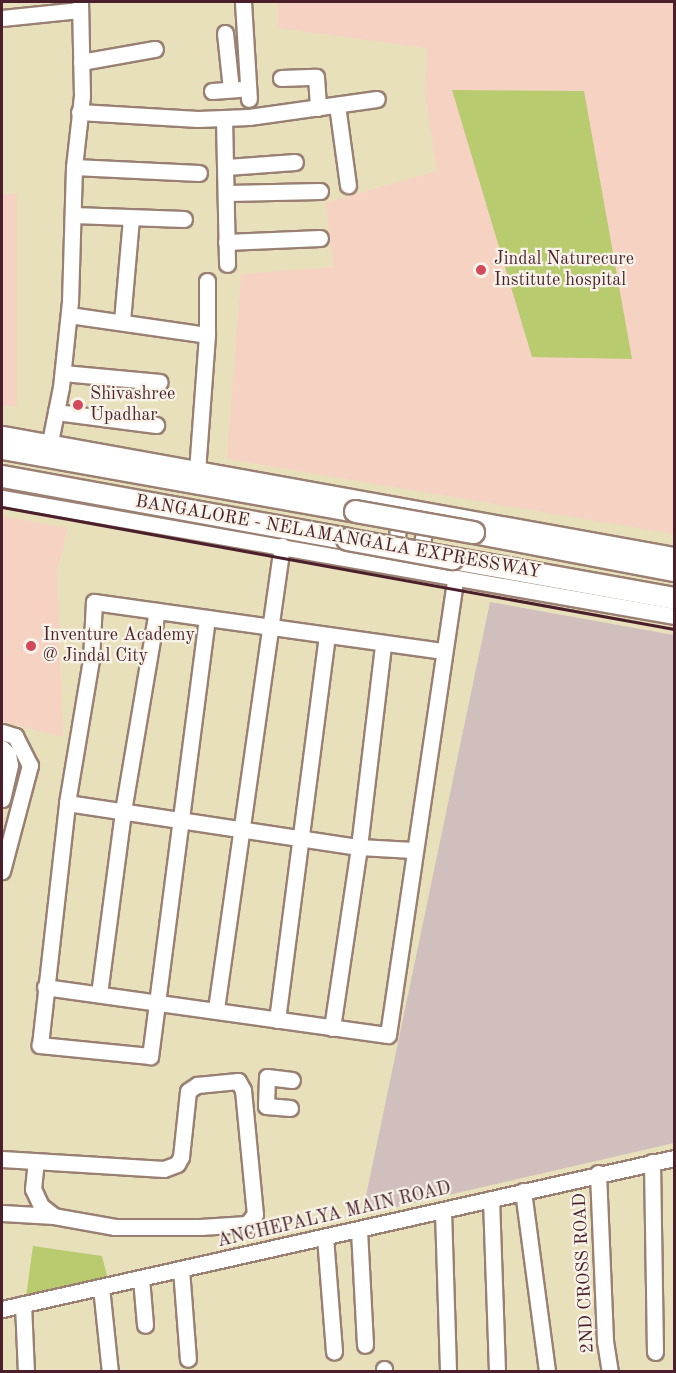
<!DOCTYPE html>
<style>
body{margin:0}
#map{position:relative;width:676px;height:1373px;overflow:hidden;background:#e8e0bb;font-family:"Old Standard TT",serif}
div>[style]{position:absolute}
.built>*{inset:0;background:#f6d2c3;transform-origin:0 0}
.industrial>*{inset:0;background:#d1bfbd}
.green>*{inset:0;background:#b8cb6f}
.roads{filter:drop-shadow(2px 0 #998073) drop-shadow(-2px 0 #998073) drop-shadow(0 2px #998073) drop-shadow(0 -2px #998073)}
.minor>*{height:15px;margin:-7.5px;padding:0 7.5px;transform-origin:7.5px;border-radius:7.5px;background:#fff}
.highway>*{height:21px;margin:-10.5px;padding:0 10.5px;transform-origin:10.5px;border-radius:10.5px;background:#fff}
.rail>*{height:3px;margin:-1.5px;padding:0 1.5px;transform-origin:1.5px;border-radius:1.5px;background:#4a1f2b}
.bridges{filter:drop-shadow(2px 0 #998073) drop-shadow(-2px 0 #998073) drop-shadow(0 2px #998073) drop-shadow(0 -2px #998073)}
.highway-bridge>*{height:21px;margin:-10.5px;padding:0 10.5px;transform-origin:10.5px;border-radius:10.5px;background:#fff}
.dots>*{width:16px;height:16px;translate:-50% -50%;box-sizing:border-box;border:3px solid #f7f3e8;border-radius:50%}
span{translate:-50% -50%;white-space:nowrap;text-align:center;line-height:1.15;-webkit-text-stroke:4.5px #f7f3e8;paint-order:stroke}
.poi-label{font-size:18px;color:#4a1f2b}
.left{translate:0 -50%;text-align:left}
.street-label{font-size:18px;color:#4a1f2b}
.frame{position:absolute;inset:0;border:3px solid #4a1f2b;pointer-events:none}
</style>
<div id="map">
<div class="built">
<i style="clip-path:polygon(278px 2px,674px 2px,674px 534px,227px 459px,241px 274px,334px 267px,325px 203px,437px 171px,425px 93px,427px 48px,278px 28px)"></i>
<i style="left:17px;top:194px;width:212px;height:15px;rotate:90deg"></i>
<i style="clip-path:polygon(2px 516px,68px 528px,57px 571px,63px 737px,2px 721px)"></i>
</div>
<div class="industrial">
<i style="clip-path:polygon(490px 602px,674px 635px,674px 1143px,362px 1215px)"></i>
</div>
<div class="green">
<i style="clip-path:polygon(452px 90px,584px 91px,632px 359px,532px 357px)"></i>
<i style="clip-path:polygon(33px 1246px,102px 1256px,108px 1280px,26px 1297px)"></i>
</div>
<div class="roads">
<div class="minor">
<i style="left:243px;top:2px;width:97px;rotate:86.5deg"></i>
<i style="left:2px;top:18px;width:78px;rotate:-5.9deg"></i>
<i style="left:225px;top:33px;width:56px;rotate:83.9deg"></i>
<i style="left:81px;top:62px;width:75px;rotate:-10deg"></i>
<i style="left:281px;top:78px;width:35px;rotate:-2deg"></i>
<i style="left:316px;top:77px;width:31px;rotate:86deg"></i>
<i style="left:212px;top:91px;width:27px;rotate:-4deg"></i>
<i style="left:337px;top:105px;width:81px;rotate:82.2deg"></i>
<i style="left:79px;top:112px;width:119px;rotate:3.4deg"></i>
<i style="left:198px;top:119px;width:51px;rotate:-2.2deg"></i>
<i style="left:249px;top:117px;width:129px;rotate:-8deg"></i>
<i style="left:224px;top:118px;width:146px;rotate:88.8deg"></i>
<i style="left:74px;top:167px;width:125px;rotate:2.7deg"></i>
<i style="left:227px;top:167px;width:68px;rotate:-4.2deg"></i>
<i style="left:228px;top:193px;width:92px;rotate:-1.2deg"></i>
<i style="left:73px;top:215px;width:111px;rotate:2.1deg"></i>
<i style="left:226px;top:242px;width:94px;rotate:-2.4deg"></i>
<i style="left:69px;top:315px;width:139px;rotate:8.2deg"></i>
<i style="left:207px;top:335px;width:135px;rotate:94.2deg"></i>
<i style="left:122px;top:321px;width:103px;rotate:-85deg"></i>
<i style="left:207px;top:335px;width:54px;rotate:-90deg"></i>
<i style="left:63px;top:373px;width:97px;rotate:5.3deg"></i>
<i style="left:56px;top:412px;width:101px;rotate:7.4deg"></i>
<i style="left:2px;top:434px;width:683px;rotate:10.21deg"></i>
<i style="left:50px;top:442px;width:56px;rotate:-78.7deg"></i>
<i style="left:61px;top:387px;width:85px;rotate:-84deg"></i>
<i style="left:70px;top:302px;width:135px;rotate:-88.3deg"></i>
<i style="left:74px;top:167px;width:71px;rotate:-83.6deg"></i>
<i style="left:82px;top:96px;width:94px;rotate:-91.2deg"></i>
<i style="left:2px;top:498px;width:682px;rotate:9.96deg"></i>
<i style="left:394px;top:556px;width:48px;rotate:-81.5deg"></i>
<i style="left:419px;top:561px;width:48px;rotate:-80.3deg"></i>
<i style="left:207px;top:618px;width:442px;rotate:97.4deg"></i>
<i style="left:150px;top:1056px;width:111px;rotate:-174.3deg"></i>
<i style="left:40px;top:1045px;width:244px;rotate:-83.6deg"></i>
<i style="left:67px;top:803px;width:146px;rotate:-80.5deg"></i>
<i style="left:91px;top:659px;width:57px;rotate:-87deg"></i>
<i style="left:94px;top:602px;width:351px;rotate:8deg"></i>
<i style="left:2px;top:732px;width:14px;rotate:17deg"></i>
<i style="left:15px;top:736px;width:33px;rotate:63deg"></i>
<i style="left:30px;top:765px;width:110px;rotate:104.8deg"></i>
<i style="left:2px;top:748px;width:8px;rotate:45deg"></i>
<i style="left:8px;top:754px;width:11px;rotate:80deg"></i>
<i style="left:10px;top:765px;width:35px;rotate:103deg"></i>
<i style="left:67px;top:803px;width:295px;rotate:8.6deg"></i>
<i style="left:359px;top:847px;width:54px;rotate:3.2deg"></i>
<i style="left:45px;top:987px;width:346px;rotate:8deg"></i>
<i style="left:388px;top:1035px;width:461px;rotate:-81.6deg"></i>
<i style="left:99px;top:994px;width:185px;rotate:-82.5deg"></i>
<i style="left:123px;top:811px;width:203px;rotate:-80.4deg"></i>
<i style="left:216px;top:1009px;width:468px;rotate:-81.9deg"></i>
<i style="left:277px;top:1020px;width:388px;rotate:-82.6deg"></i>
<i style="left:332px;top:1028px;width:183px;rotate:-81.5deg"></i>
<i style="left:359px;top:847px;width:203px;rotate:-83.2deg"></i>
<i style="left:290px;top:1108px;width:24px;rotate:-175deg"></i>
<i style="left:266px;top:1106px;width:29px;rotate:-88deg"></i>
<i style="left:267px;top:1077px;width:25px;rotate:7deg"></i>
<i style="left:2px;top:1159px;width:162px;rotate:3.5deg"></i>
<i style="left:164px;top:1169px;width:14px;rotate:-21deg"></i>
<i style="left:177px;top:1164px;width:8px;rotate:-60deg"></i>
<i style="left:181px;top:1157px;width:66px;rotate:-83.9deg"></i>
<i style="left:188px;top:1091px;width:11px;rotate:-34deg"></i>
<i style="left:197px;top:1085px;width:41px;rotate:-5.6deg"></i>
<i style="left:238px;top:1081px;width:10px;rotate:61deg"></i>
<i style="left:243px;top:1090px;width:125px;rotate:84.5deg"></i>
<i style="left:255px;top:1214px;width:13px;rotate:129deg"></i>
<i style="left:247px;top:1224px;width:47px;rotate:176.3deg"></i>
<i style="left:200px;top:1227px;width:85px;rotate:180deg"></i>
<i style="left:115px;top:1227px;width:62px;rotate:-169.8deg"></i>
<i style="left:54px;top:1216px;width:16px;rotate:-142deg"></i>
<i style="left:41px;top:1206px;width:19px;rotate:-115deg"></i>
<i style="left:33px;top:1189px;width:27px;rotate:-84deg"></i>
<i style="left:652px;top:1162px;width:190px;rotate:89.1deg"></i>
<i style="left:598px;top:1173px;width:168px;rotate:87.6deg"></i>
<i style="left:605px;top:1341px;width:31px;rotate:81deg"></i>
<i style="left:523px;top:1191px;width:183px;rotate:82.4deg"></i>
<i style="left:491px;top:1199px;width:173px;rotate:88deg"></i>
<i style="left:443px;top:1211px;width:161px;rotate:88.2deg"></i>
<i style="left:2px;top:1213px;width:52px;rotate:3.3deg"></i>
<i style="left:359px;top:1230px;width:115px;rotate:87deg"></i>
<i style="left:325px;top:1237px;width:115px;rotate:85.5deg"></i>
<i style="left:181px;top:1269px;width:90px;rotate:85.6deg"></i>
<i style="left:141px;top:1278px;width:47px;rotate:85.1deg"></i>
<i style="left:101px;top:1287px;width:85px;rotate:84deg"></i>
<i style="left:23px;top:1304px;width:68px;rotate:87.5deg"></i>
<i style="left:2px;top:1309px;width:689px;rotate:-12.66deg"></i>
<i style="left:384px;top:1369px;width:3px;rotate:90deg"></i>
</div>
<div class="highway">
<i style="left:2px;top:448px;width:359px;rotate:10.1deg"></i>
<i style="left:2px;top:476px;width:351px;rotate:10.3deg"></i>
<i style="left:473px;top:532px;width:205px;rotate:10.7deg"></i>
<i style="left:452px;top:558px;width:226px;rotate:10.2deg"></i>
</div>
</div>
<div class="rail">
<i style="left:2px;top:507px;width:683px;rotate:10.29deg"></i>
</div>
<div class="bridges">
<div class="highway-bridge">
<i style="left:355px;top:511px;width:120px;rotate:10.1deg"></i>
<i style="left:347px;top:539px;width:107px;rotate:10.3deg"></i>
</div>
</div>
<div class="dots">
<i style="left:481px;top:270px;background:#d1495b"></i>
<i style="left:78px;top:405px;background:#d1495b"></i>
<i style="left:31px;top:646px;background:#d1495b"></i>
</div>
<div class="poi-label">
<span class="left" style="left:494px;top:270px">Jindal Naturecure<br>Institute hospital</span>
<span class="left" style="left:90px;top:405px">Shivashree<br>Upadhar</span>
<span class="left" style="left:43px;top:646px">Inventure Academy<br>@ Jindal City</span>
</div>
<div class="street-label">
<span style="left:338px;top:537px;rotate:10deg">BANGALORE - NELAMANGALA EXPRESSWAY</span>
<span style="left:334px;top:1215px;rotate:-13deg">ANCHEPALYA MAIN ROAD</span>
<span style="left:584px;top:1273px;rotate:-93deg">2ND CROSS ROAD</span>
</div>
<div class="frame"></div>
</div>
